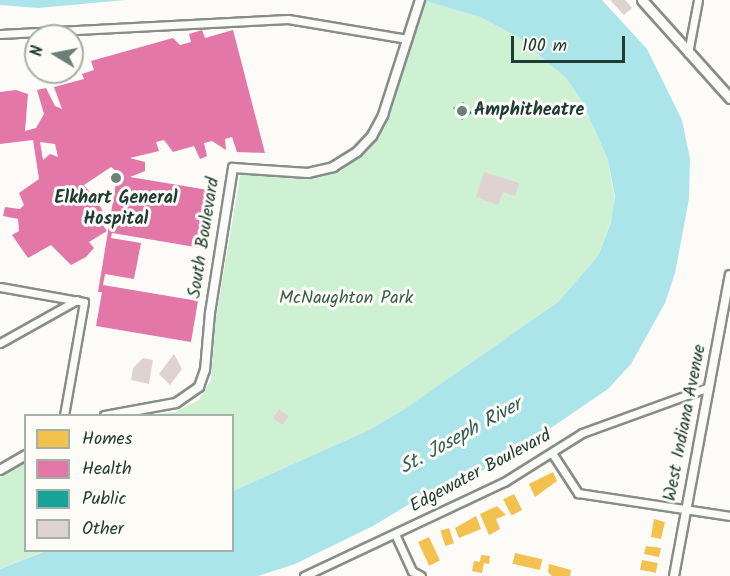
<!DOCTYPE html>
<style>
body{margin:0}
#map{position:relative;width:730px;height:576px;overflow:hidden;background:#fcfbf8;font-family:Kalam,sans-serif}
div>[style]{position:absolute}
.green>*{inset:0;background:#cdf1d2}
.water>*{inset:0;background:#ace5e9}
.homes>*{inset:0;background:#f2c14e;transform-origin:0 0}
.health>*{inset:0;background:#e377a8}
.public>*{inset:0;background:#17a398}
.building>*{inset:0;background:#dfd3d1;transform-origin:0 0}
.roads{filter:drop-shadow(2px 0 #888d8a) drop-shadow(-2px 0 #888d8a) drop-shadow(0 2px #888d8a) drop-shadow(0 -2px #888d8a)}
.minor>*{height:7px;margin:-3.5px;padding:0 3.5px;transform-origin:3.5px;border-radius:3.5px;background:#fbfbf9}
.tertiary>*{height:8px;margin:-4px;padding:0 4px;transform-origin:4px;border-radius:4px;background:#fbfbf9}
.secondary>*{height:9px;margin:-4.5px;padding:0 4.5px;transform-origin:4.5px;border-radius:4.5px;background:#fbfbf9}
.dots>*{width:16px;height:16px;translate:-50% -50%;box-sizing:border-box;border:3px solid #fdfcf7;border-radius:50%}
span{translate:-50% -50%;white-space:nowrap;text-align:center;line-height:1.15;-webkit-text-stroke:6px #fdfcf7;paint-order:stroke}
.poi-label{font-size:18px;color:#1f3d34;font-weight:700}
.left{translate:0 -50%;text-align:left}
.street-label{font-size:18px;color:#1f3d34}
.park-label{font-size:18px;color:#3a5f4d}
.water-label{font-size:20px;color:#345d57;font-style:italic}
.legend{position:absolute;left:24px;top:414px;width:210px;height:138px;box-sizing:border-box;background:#fdfcf7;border:2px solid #a4b0a9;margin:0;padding:8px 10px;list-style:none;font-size:18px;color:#1f3d34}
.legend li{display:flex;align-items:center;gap:12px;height:30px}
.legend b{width:30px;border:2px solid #a4b0a9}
.north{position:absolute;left:24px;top:24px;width:60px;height:60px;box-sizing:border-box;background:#fdfcf7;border:2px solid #a4b0a9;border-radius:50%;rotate:280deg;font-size:16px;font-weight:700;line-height:24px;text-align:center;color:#1f3d34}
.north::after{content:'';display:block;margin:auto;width:21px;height:27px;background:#6c8079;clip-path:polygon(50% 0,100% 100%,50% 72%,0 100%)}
.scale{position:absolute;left:511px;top:36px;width:114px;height:27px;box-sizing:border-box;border:3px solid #1f3d34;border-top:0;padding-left:8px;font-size:18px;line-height:21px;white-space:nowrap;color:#1f3d34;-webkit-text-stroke:4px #fdfcf7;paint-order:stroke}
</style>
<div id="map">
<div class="green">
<i style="clip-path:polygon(426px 1px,480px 17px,518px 37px,566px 78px,582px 101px,608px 160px,616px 207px,598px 256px,558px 302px,403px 410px,367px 431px,233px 491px,232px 416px,139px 416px,175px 412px,199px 400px,211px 380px,216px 318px,240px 176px,245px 173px,316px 177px,339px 171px,367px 152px,385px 127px)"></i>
<i style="clip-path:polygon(25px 462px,26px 550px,45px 551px,0 569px,0 478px)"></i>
</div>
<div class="water">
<i style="clip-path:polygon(0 0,126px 0,38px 8px,0 5px)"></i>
<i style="clip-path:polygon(422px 0,602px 0,647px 49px,682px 120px,690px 159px,689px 199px,675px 273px,665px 303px,631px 364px,608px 389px,498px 464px,428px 493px,373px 526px,295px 564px,258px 576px,0 576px,0 569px,46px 551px,232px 550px,233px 491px,367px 431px,403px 410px,558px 302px,598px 256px,611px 222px,615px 197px,608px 160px,582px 101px,566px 78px,518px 37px,480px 17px)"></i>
</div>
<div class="homes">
<i style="clip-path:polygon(553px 472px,557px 481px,535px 497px,529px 484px)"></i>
<i style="left:514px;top:494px;width:18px;height:12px;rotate:63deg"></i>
<i style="clip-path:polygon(497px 506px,506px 515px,496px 519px,500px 529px,489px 535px,480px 514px)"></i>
<i style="clip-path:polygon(476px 516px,481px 529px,459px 538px,455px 528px)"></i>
<i style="clip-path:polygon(654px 519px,665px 522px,661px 539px,651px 537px)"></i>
<i style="left:449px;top:528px;width:16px;height:9px;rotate:72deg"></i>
<i style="left:429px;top:537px;width:26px;height:12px;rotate:65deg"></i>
<i style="clip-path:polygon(646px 546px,661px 548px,659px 557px,644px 554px)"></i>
<i style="left:515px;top:553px;width:28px;height:11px;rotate:13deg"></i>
<i style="clip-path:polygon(481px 555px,490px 556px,489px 564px,484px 563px,482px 573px,472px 571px,474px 561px,480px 562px)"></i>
<i style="left:642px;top:560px;width:16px;height:10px;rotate:11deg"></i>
<i style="clip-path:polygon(549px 564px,571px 570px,570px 576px,552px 576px,548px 572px)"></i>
</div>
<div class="health">
<i style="clip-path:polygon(evenodd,202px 30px,205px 38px,233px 30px,265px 153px,237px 152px,232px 137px,225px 139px,226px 150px,212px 141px,204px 143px,207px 156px,200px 159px,194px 146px,173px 152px,164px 140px,156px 142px,159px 151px,130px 158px,145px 162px,145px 171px,130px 177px,208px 190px,210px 182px,216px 185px,207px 249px,112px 233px,111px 238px,141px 243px,134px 279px,105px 274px,103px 285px,198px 301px,191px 342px,96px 326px,102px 292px,98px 292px,116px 183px,120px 184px,121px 175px,111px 167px,84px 185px,98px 202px,103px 212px,97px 217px,107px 231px,89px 242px,94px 248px,86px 257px,71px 265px,51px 245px,28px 258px,12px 235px,19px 231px,18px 219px,3px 216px,5px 207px,20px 209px,24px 205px,19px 193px,39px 179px,33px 140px,0 144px,0 92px,16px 90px,28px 94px,25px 131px,36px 128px,44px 114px,37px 90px,46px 88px,55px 106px,62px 109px,54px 87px,84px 79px,82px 74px,94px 70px,91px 61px,173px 38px,180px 45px,191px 42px,189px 34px,202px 30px,40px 142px,55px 144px,58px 157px,50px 154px,43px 160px,40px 142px)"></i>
</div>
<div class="public">
<i style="clip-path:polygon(463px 102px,472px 113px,462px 120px,453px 108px)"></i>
</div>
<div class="building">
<i style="clip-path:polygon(610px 0,625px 0,632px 8px,624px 15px)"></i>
<i style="clip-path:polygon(484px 172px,519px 183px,515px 196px,503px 192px,498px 205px,476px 197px)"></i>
<i style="clip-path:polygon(174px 354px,182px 369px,170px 385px,159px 374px)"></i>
<i style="clip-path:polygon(143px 358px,153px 360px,149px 384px,131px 380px,133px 368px)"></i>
<i style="left:279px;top:409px;width:12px;height:11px;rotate:35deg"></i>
</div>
<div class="roads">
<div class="minor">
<i style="left:0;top:34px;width:288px;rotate:-3deg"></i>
<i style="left:288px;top:19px;width:121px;rotate:9.5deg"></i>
<i style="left:688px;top:53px;width:54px;rotate:-79.3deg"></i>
<i style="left:0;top:287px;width:85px;rotate:10.1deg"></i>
<i style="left:84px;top:302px;width:116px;rotate:100deg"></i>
<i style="left:0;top:343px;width:88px;rotate:-29.2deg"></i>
<i style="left:552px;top:453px;width:48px;rotate:57deg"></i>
<i style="left:578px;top:493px;width:154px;rotate:8.6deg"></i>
<i style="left:395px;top:534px;width:41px;rotate:65.3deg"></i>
<i style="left:412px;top:571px;width:10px;rotate:29deg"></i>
<i style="left:304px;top:576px;width:221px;rotate:-25.2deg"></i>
<i style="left:504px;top:482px;width:92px;rotate:-32.1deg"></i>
<i style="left:582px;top:433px;width:135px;rotate:-19.9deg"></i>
</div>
<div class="tertiary">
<i style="left:105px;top:416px;width:72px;rotate:-10.4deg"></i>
<i style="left:176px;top:403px;width:28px;rotate:-35deg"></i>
<i style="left:199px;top:387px;width:18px;rotate:-71deg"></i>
<i style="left:205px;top:370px;width:57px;rotate:-85deg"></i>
<i style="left:210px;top:313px;width:147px;rotate:-81deg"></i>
<i style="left:233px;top:168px;width:75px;rotate:3.8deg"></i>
<i style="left:308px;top:173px;width:26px;rotate:-13deg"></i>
<i style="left:333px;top:167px;width:28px;rotate:-32deg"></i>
<i style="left:357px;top:152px;width:22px;rotate:-47deg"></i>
<i style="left:372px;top:136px;width:24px;rotate:-62deg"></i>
<i style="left:383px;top:115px;width:121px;rotate:-72.2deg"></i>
<i style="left:0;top:470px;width:30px;rotate:-30deg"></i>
<i style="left:674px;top:576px;width:306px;rotate:-79.5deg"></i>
</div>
<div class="secondary">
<i style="left:642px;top:0;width:132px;rotate:48.1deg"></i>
</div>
</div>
<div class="dots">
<i style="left:462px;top:111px;background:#6c8079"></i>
<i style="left:116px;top:178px;background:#6c8079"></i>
</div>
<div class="poi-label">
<span class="left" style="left:474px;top:111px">Amphitheatre</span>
<span style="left:116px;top:210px">Elkhart General<br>Hospital</span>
</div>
<div class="street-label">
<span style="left:205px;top:238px;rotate:-81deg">South Boulevard</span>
<span style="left:686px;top:423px;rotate:-79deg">West Indiana Avenue</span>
<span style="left:481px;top:472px;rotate:-28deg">Edgewater Boulevard</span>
</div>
<div class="park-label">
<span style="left:346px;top:299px">McNaughton Park</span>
</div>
<div class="water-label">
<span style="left:461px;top:437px;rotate:-29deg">St. Joseph River</span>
</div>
<ul class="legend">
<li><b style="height:16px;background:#f2c14e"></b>Homes</li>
<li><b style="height:16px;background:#e377a8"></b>Health</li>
<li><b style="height:16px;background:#17a398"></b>Public</li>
<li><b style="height:16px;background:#dfd3d1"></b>Other</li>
</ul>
<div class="north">N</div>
<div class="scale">100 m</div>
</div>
